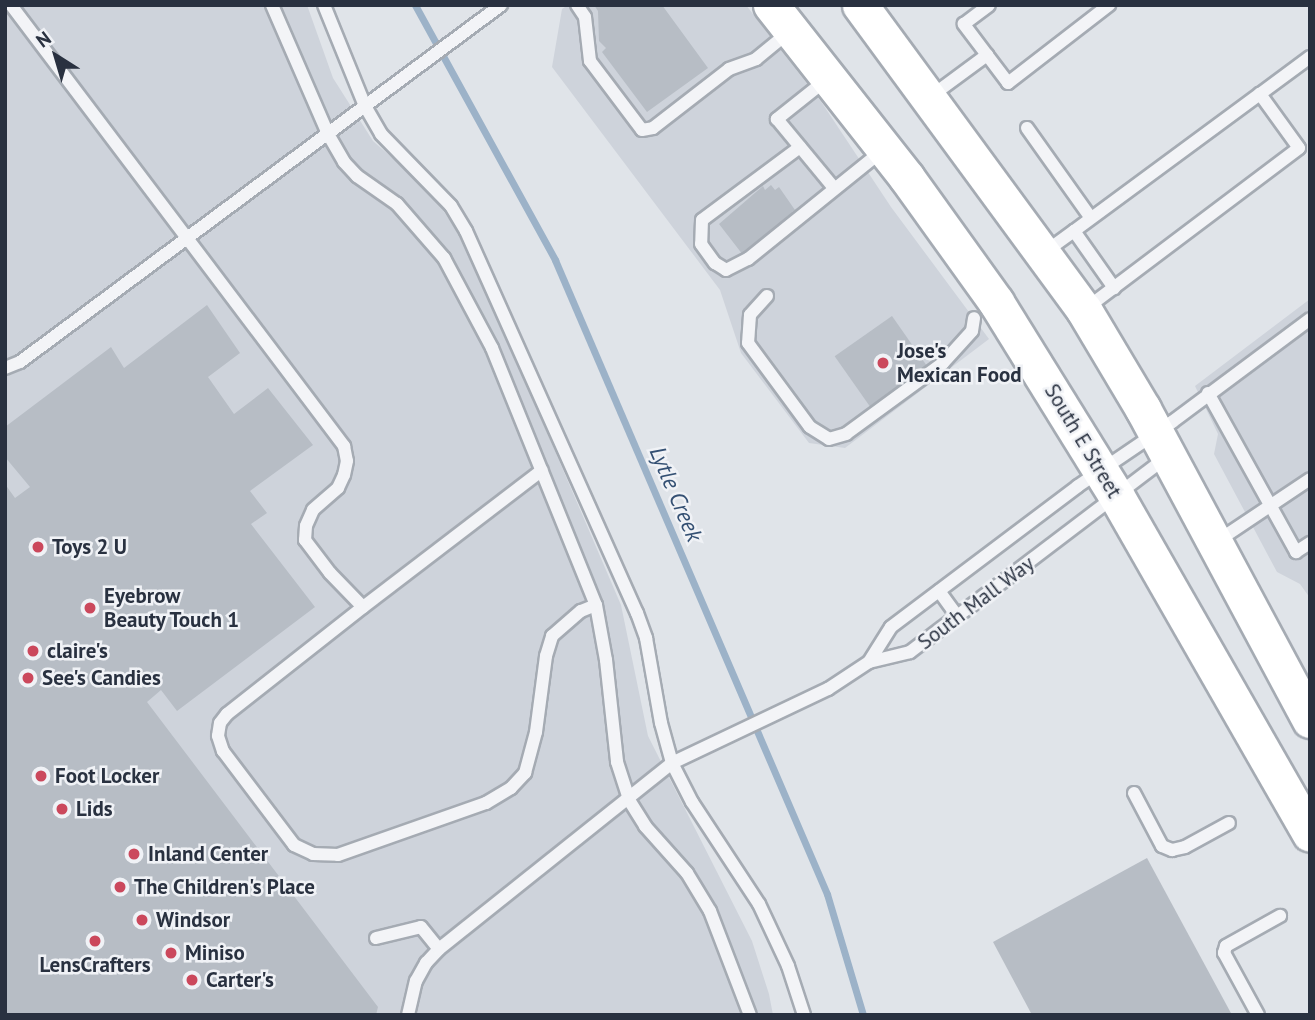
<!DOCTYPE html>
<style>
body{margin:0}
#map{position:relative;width:1315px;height:1020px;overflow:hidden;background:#e0e4e9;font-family:"PT Sans",sans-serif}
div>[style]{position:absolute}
.built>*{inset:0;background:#ced3db}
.stream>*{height:7px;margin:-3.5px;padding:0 3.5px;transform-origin:3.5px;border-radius:3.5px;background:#9cb2c8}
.building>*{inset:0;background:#b7bdc5;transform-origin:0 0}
.roads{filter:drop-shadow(2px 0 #a5abb3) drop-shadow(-2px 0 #a5abb3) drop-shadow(0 2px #a5abb3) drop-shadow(0 -2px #a5abb3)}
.lane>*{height:12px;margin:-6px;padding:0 6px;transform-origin:6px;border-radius:6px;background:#f3f4f7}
.secondary>*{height:35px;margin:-17.5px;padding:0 17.5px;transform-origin:17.5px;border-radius:17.5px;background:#fff}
.dots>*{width:19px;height:19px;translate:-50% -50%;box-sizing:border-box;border:4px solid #f0f2f6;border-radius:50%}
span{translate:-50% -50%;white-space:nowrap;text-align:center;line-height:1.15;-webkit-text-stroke:5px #f0f2f6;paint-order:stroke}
.poi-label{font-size:21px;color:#293140;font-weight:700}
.left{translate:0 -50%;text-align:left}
.street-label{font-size:21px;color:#293140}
.water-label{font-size:23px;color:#345073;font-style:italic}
.frame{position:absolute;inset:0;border:7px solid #293140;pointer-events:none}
.north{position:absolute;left:21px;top:21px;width:70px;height:70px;-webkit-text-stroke:5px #f0f2f6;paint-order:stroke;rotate:323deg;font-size:19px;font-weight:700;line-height:28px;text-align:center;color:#293140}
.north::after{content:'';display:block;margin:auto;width:24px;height:32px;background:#293140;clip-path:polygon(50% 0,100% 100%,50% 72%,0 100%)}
</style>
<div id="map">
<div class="built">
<i style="clip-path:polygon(5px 5px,307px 5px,333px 78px,373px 141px,430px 191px,467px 246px,621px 605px,648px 736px,752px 941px,769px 994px,773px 1015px,5px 1015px)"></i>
<i style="clip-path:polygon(568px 5px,746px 5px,822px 103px,891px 207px,989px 339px,845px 448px,809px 443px,741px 353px,720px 290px,552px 67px,562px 9px)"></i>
<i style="clip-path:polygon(1310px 299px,1310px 598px,1300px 584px,1277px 572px,1214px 454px,1218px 434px,1195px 386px)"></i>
</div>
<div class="stream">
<i style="left:415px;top:5px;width:291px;rotate:61.2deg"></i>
<i style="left:555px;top:260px;width:690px;rotate:66.78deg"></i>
<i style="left:827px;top:894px;width:126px;rotate:73.4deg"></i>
</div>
<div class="building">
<i style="clip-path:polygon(594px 5px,662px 5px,708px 68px,647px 112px,602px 52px,606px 48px,599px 41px,598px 11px)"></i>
<i style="clip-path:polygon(771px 185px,775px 190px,779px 187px,795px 210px,792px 212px,795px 216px,743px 255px,719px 224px,763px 186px,765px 190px)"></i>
<i style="clip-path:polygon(207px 305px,240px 353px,208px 377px,234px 414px,268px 388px,313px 445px,250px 491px,267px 513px,251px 524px,315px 607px,177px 711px,161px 690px,147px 702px,378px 1007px,376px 1015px,5px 1015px,5px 484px,15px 498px,30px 487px,5px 457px,5px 427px,111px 347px,124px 368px)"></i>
<i style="left:892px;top:316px;width:64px;height:70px;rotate:55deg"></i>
<i style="clip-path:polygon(1147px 858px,1232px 1015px,1032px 1015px,993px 942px)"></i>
</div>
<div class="roads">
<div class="lane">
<i style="left:11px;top:5px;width:553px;rotate:52.94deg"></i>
<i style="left:344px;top:446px;width:15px;rotate:79deg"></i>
<i style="left:347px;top:461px;width:14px;rotate:102deg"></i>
<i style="left:344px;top:475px;width:14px;rotate:115deg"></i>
<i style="left:338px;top:488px;width:33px;rotate:139deg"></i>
<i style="left:313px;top:510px;width:17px;rotate:114deg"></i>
<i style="left:306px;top:526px;width:14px;rotate:94deg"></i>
<i style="left:305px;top:540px;width:41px;rotate:52.9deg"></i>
<i style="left:330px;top:573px;width:47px;rotate:45.9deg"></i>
<i style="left:363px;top:607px;width:173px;rotate:141.8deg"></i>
<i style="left:227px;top:714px;width:11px;rotate:128deg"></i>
<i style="left:220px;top:723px;width:13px;rotate:99deg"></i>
<i style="left:218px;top:736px;width:16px;rotate:72deg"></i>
<i style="left:223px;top:751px;width:118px;rotate:52.9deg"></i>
<i style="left:294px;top:845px;width:21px;rotate:25deg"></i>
<i style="left:313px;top:854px;width:25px;rotate:2deg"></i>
<i style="left:338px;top:855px;width:157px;rotate:-19.4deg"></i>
<i style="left:486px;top:803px;width:29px;rotate:-31deg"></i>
<i style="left:511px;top:788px;width:21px;rotate:-47deg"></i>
<i style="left:525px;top:773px;width:42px;rotate:-75deg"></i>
<i style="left:536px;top:732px;width:77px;rotate:-82.5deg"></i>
<i style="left:546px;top:656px;width:21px;rotate:-73deg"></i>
<i style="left:552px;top:636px;width:38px;rotate:-41deg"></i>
<i style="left:581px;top:611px;width:16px;rotate:-22deg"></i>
<i style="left:272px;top:5px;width:141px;rotate:66.5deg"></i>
<i style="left:328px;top:134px;width:32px;rotate:60deg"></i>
<i style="left:344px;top:162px;width:19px;rotate:47deg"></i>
<i style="left:357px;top:176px;width:49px;rotate:35deg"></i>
<i style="left:397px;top:204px;width:72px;rotate:49deg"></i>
<i style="left:444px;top:258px;width:102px;rotate:61.9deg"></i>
<i style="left:492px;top:348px;width:277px;rotate:68deg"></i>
<i style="left:596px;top:605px;width:56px;rotate:79.7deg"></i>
<i style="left:606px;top:660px;width:103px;rotate:83.8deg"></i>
<i style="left:617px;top:762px;width:40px;rotate:72deg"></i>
<i style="left:629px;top:800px;width:31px;rotate:58deg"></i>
<i style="left:645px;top:826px;width:63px;rotate:48.2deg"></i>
<i style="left:687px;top:873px;width:44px;rotate:58.8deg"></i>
<i style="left:710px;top:911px;width:111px;rotate:69deg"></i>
<i style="left:324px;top:5px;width:109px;rotate:67.9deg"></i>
<i style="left:365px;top:106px;width:32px;rotate:60deg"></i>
<i style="left:381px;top:134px;width:100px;rotate:45.8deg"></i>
<i style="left:451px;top:206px;width:29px;rotate:59deg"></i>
<i style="left:466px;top:231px;width:419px;rotate:65.9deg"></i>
<i style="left:637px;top:613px;width:27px;rotate:70deg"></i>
<i style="left:646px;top:638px;width:86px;rotate:80deg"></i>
<i style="left:661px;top:723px;width:41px;rotate:74.6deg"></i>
<i style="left:672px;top:763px;width:44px;rotate:62.9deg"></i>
<i style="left:692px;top:802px;width:122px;rotate:56.7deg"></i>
<i style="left:759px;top:904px;width:68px;rotate:64.9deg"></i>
<i style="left:788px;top:966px;width:52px;rotate:71.9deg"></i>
<i style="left:577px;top:5px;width:14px;rotate:56deg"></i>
<i style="left:585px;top:17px;width:44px;rotate:83.5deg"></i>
<i style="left:590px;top:61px;width:86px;rotate:53deg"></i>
<i style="left:642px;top:130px;width:11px;rotate:-10deg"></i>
<i style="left:653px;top:128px;width:96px;rotate:-37.8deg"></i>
<i style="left:729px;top:69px;width:29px;rotate:-20deg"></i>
<i style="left:756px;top:59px;width:44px;rotate:-39.5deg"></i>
<i style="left:987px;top:55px;width:39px;rotate:-127deg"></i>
<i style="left:964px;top:24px;width:31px;rotate:-37deg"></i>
<i style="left:826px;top:80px;width:63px;rotate:141.5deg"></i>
<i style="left:777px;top:119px;width:89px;rotate:50.4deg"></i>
<i style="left:930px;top:97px;width:71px;rotate:-36.4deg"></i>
<i style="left:987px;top:55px;width:35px;rotate:53deg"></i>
<i style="left:1008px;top:83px;width:128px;rotate:-37.7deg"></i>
<i style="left:1027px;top:128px;width:110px;rotate:54.6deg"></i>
<i style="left:800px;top:147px;width:122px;rotate:143.3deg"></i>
<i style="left:702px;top:220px;width:24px;rotate:92deg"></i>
<i style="left:701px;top:244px;width:24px;rotate:54deg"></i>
<i style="left:715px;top:263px;width:13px;rotate:32deg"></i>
<i style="left:726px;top:270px;width:25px;rotate:-27deg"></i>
<i style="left:748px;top:259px;width:172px;rotate:-38.9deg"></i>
<i style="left:1074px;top:231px;width:231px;rotate:-36.4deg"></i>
<i style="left:1045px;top:252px;width:36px;rotate:-36deg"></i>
<i style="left:1074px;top:231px;width:70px;rotate:54.9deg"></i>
<i style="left:767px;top:296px;width:25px;rotate:132deg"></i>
<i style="left:750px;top:315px;width:28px;rotate:94deg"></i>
<i style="left:748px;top:343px;width:104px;rotate:53.6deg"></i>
<i style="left:810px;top:427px;width:22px;rotate:32deg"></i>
<i style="left:829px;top:439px;width:18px;rotate:-16deg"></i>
<i style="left:846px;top:434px;width:120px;rotate:-36.2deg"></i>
<i style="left:943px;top:363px;width:43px;rotate:-47.8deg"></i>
<i style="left:972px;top:331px;width:13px;rotate:-81deg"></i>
<i style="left:1084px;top:310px;width:269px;rotate:-37deg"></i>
<i style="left:1299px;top:148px;width:67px;rotate:-125.8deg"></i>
<i style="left:1260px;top:94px;width:62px;rotate:-36.5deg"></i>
<i style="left:5px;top:368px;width:16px;rotate:-22deg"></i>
<i style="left:20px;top:362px;width:599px;rotate:-36.58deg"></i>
<i style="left:1208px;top:393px;width:182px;rotate:61deg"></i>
<i style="left:1296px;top:552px;width:17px;rotate:-33deg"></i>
<i style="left:1216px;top:542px;width:113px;rotate:-33.8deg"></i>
<i style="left:939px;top:591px;width:32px;rotate:54deg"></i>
<i style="left:363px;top:607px;width:225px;rotate:-37.4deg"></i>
<i style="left:869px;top:662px;width:41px;rotate:-57.8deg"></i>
<i style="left:891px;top:627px;width:234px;rotate:-37deg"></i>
<i style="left:1078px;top:486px;width:114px;rotate:-34.2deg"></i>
<i style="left:1172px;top:422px;width:172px;rotate:-36.7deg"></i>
<i style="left:1134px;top:793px;width:60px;rotate:62.2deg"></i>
<i style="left:1162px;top:846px;width:11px;rotate:22deg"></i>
<i style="left:1172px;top:850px;width:13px;rotate:-13deg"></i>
<i style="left:1185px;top:847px;width:50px;rotate:-28.6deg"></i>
<i style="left:376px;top:938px;width:46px;rotate:-13.7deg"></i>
<i style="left:421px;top:927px;width:28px;rotate:51deg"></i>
<i style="left:408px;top:1015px;width:35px;rotate:-77deg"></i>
<i style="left:416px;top:981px;width:21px;rotate:-61deg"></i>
<i style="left:426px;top:963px;width:19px;rotate:-47deg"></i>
<i style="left:439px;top:949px;width:298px;rotate:-38.6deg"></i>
<i style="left:672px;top:763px;width:173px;rotate:-25.4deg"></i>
<i style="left:828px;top:689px;width:49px;rotate:-33.4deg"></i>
<i style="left:869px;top:662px;width:42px;rotate:-13.7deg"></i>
<i style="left:910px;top:652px;width:323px;rotate:-37.2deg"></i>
<i style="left:1258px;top:1015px;width:71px;rotate:-118.7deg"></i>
<i style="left:1224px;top:953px;width:7px;rotate:-74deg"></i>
<i style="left:1226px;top:946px;width:62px;rotate:-29.1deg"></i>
</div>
<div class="secondary">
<i style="left:771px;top:5px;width:220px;rotate:51.8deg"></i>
<i style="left:907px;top:178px;width:153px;rotate:54.3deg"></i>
<i style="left:996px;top:302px;width:229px;rotate:58.2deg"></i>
<i style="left:1117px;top:497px;width:388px;rotate:60.2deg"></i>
<i style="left:860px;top:5px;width:378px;rotate:53.7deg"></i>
<i style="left:1084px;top:310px;width:115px;rotate:59.2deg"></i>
<i style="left:1143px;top:409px;width:353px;rotate:61.8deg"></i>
</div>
</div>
<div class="dots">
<i style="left:883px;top:363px;background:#cb485c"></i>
<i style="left:38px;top:547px;background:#cb485c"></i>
<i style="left:90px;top:608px;background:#cb485c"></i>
<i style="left:33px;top:651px;background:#cb485c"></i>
<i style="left:28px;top:678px;background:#cb485c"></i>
<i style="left:41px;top:776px;background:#cb485c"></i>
<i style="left:62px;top:809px;background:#cb485c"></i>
<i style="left:134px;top:854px;background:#cb485c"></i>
<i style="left:120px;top:887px;background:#cb485c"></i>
<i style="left:142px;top:920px;background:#cb485c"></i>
<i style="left:95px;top:941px;background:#cb485c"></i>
<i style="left:171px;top:953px;background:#cb485c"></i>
<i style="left:192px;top:980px;background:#cb485c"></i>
</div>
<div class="poi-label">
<span class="left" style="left:897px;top:363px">Jose's<br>Mexican Food</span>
<span class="left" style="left:52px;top:547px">Toys 2 U</span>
<span class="left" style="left:104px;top:608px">Eyebrow<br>Beauty Touch 1</span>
<span class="left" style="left:47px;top:651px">claire's</span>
<span class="left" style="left:42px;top:678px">See's Candies</span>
<span class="left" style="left:55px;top:776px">Foot Locker</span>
<span class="left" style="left:76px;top:809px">Lids</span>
<span class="left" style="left:148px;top:854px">Inland Center</span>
<span class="left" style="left:134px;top:887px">The Children's Place</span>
<span class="left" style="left:156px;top:920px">Windsor</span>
<span class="left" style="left:185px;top:953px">Miniso</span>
<span style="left:95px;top:965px">LensCrafters</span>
<span class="left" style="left:206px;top:980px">Carter's</span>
</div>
<div class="street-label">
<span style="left:1083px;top:441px;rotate:59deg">South E Street</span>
<span style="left:976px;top:603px;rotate:-37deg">South Mall Way</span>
</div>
<div class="water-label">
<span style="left:676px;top:494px;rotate:67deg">Lytle Creek</span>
</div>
<div class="frame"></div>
<div class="north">N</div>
</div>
